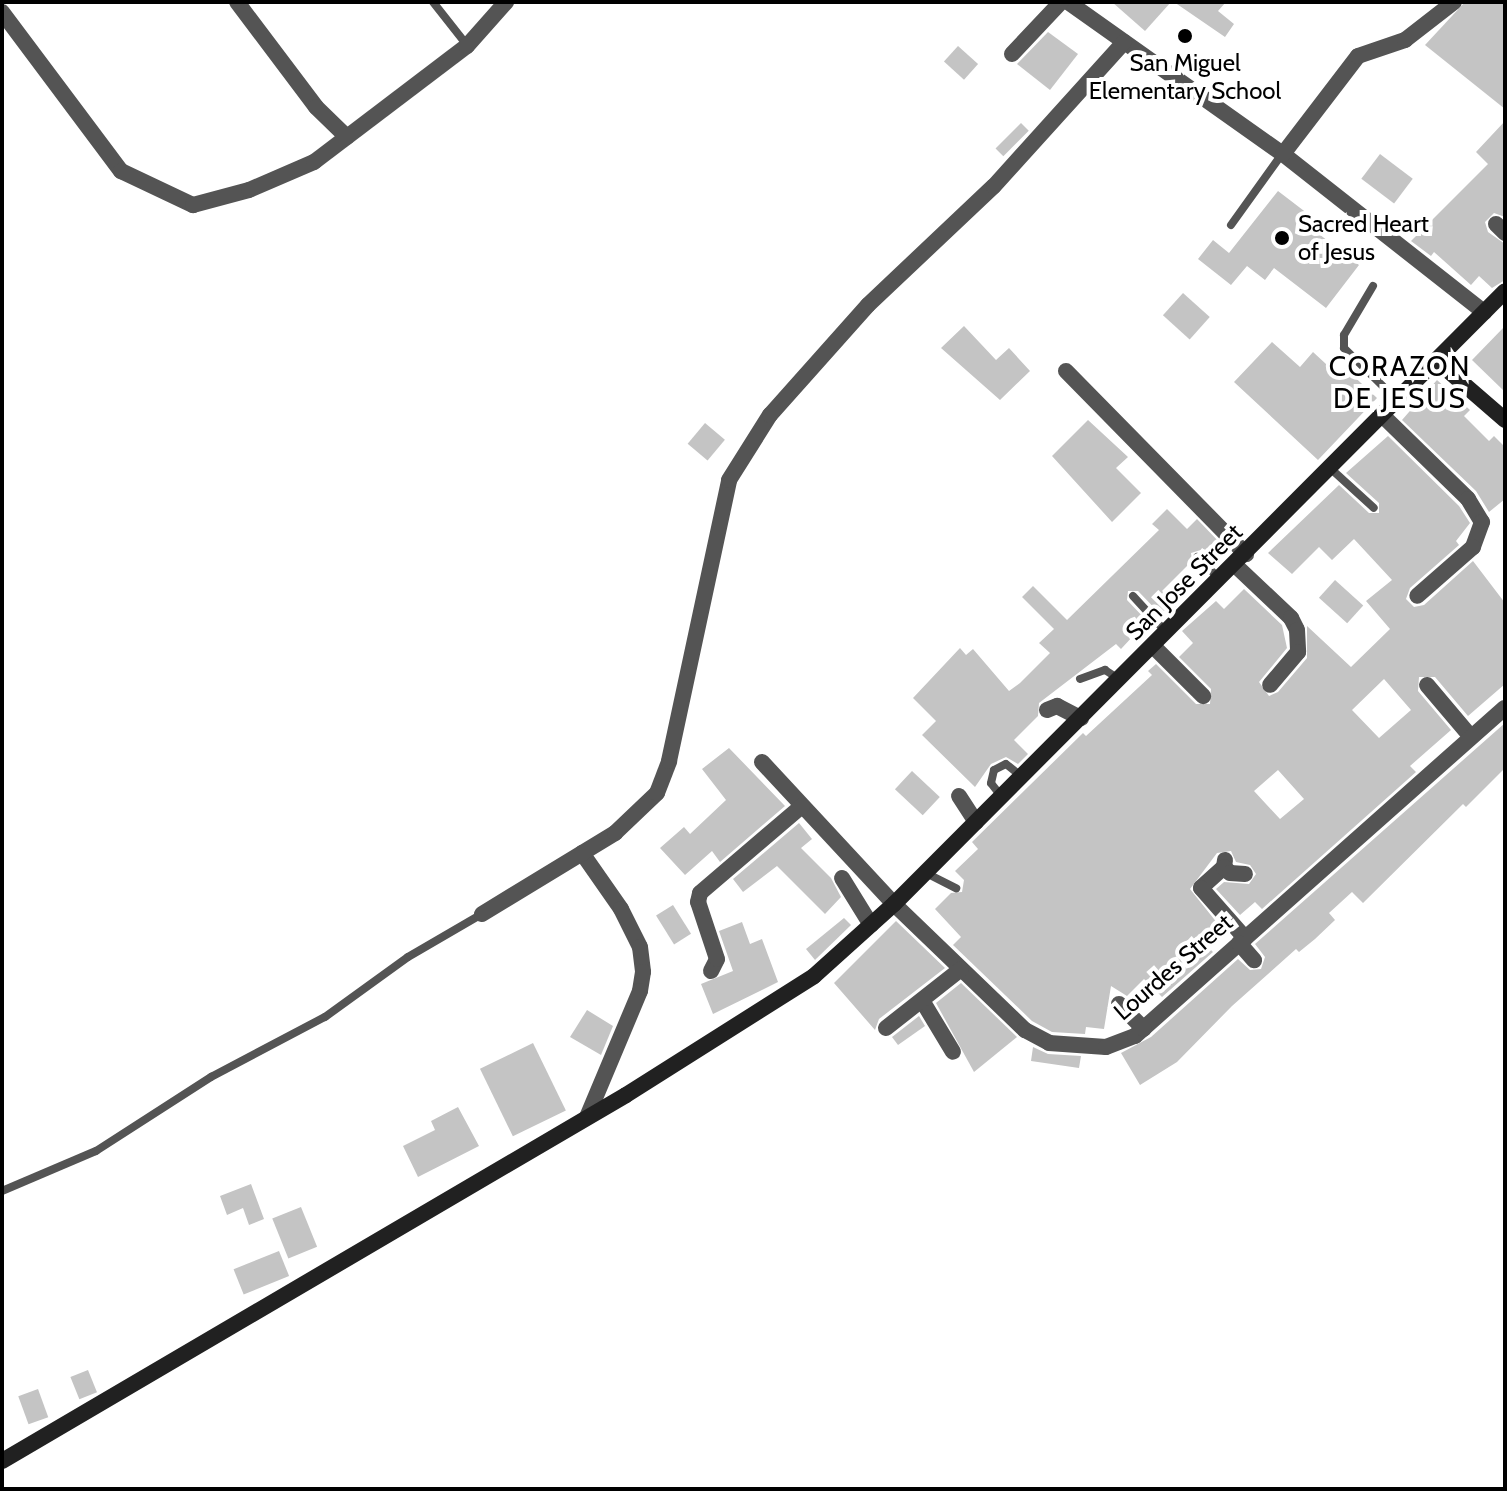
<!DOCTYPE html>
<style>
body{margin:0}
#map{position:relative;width:1507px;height:1491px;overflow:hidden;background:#fff;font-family:Cabin,sans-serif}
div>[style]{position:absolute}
.building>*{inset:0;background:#c4c4c4;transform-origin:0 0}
.lane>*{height:8px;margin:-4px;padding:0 4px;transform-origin:4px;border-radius:4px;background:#545454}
.street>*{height:16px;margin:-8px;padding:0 8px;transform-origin:8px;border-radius:8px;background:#545454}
.secondary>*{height:16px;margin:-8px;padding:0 8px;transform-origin:8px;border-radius:8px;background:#212121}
.dots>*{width:22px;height:22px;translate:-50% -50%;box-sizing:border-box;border:4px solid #fff;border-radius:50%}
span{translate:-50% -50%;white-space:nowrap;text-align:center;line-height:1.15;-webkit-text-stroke:8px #fff;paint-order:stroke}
.poi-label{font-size:24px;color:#000}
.left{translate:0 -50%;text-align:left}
.street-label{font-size:24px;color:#000}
.quarter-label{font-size:28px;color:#000;letter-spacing:2px}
.frame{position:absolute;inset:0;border:4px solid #000;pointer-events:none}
</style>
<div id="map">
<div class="building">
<i style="clip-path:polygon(1112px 2px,1171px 2px,1145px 31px)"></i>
<i style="clip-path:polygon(1174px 2px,1226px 2px,1218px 11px,1234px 24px,1225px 37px)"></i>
<i style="clip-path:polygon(1465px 2px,1505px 2px,1505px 109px,1425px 45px)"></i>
<i style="clip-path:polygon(1048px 32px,1078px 54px,1050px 90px,1017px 64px)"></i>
<i style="left:958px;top:46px;width:27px;height:21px;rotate:42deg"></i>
<i style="clip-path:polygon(1505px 121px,1505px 217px,1494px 213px,1485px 222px,1488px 232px,1505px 244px,1505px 280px,1492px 288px,1479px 276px,1471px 285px,1434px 252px,1431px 256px,1411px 241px,1488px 164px,1476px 152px)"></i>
<i style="left:1021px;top:123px;width:11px;height:36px;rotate:45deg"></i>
<i style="left:1380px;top:154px;width:41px;height:31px;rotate:37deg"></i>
<i style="clip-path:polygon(1278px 191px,1312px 217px,1306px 224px,1359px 265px,1326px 308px,1274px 268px,1265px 280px,1247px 266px,1231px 285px,1198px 259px,1213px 240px,1229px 253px)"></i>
<i style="left:1183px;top:293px;width:36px;height:30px;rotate:42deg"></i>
<i style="clip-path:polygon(964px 326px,996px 360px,1009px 348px,1030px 371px,1000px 400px,941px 348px)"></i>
<i style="clip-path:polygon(1505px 326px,1505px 392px,1472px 360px)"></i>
<i style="clip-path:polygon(1272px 342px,1300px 367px,1313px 352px,1339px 376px,1345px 368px,1377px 398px,1318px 460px,1234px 382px)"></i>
<i style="clip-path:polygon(1437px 380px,1470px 410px,1464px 416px,1489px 441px,1494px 436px,1505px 447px,1505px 499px,1489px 512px,1476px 491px,1402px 420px)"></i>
<i style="clip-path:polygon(1088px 420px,1128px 457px,1116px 468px,1141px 493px,1112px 522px,1052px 456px)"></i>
<i style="left:705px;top:423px;width:26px;height:27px;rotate:40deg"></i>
<i style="clip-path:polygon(evenodd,1388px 436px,1459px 506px,1470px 523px,1456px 541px,1459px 545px,1410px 588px,1406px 599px,1414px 607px,1424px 605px,1473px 561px,1505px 603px,1505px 684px,1468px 716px,1435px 677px,1419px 677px,1418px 691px,1451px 730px,1410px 766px,1416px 772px,1262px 909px,1255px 902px,1240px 915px,1216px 889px,1224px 882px,1249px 884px,1256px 874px,1250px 865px,1236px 862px,1231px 851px,1217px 853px,1190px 889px,1222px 929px,1206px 945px,1213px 952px,1162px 997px,1144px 979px,1127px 996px,1111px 986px,1104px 1029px,1086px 1027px,1085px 1034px,1052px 1032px,1032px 1021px,953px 945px,961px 937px,935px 909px,951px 893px,962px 892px,964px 880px,955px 871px,978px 849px,972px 842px,1083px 733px,1086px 736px,1152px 675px,1148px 671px,1156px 664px,1196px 704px,1210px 704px,1211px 689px,1179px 657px,1193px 643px,1182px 631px,1216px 601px,1224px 609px,1244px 589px,1282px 625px,1287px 648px,1259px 682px,1269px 696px,1278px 692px,1307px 658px,1307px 626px,1351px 667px,1390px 629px,1366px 601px,1392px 580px,1354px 539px,1332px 560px,1319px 547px,1292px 574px,1268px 553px,1339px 485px,1369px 513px,1379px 513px,1379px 503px,1346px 473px,1388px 436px,1384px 679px,1411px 710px,1379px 738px,1352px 710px,1384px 679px,1388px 436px,1278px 770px,1304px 799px,1280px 819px,1254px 791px,1278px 770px)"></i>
<i style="clip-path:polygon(1167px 509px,1187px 529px,1197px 519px,1221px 544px,1210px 555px,1204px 549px,1191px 553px,1192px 561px,1162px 591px,1177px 605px,1164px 618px,1138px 591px,1128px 591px,1127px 600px,1147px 621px,1121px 649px,1116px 644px,1039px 703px,1038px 716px,1014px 740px,1028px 754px,1018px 764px,1006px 757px,991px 764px,975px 787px,922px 735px,936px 721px,913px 698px,960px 648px,966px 655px,973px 649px,1009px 691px,1020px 683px,1050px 653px,1039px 643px,1054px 629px,1022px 597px,1033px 586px,1067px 620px,1159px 530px,1152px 524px)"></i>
<i style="left:1335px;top:580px;width:38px;height:24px;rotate:42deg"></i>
<i style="clip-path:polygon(1505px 723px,1505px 768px,1466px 807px,1463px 804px,1363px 903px,1352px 892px,1329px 913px,1335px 920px,1315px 939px,1299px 952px,1296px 949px,1232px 1006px,1177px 1062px,1140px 1085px,1121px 1053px,1151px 1037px,1238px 959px,1250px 970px,1261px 969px,1265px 957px,1255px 944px)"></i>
<i style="clip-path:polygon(729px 748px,785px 806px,720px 862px,712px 851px,685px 875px,660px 848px,684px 827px,690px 834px,726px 800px,702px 769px)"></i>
<i style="left:912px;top:771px;width:38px;height:25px;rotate:43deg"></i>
<i style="clip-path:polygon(799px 823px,812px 839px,801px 848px,831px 878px,841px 897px,825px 914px,777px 866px,743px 892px,733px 879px)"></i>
<i style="left:673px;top:905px;width:34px;height:20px;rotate:58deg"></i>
<i style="clip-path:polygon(844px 918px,851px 925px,815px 960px,806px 949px)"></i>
<i style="clip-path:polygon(896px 921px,945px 968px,879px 1019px,875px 1030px,834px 983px)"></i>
<i style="clip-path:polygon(742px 922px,750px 944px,762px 939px,778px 982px,713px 1014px,701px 984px,733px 971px,719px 931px)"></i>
<i style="clip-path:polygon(961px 983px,1017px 1037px,974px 1072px,936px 1003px)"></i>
<i style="clip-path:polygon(587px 1010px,613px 1026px,601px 1055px,570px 1037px)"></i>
<i style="clip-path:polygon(919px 1016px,925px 1026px,898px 1045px,892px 1037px)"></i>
<i style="left:533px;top:1043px;width:75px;height:59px;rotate:64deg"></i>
<i style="clip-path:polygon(1033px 1047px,1048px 1054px,1081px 1056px,1079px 1068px,1031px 1061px)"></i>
<i style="clip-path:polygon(458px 1107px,479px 1146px,418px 1177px,403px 1146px,435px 1130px,431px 1121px)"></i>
<i style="clip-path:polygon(251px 1184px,264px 1219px,249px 1225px,243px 1208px,227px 1215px,220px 1196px)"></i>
<i style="left:301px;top:1207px;width:43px;height:31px;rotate:68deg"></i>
<i style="left:279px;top:1251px;width:27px;height:49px;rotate:68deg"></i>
<i style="left:88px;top:1370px;width:24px;height:19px;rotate:68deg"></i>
<i style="left:38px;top:1389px;width:30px;height:21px;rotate:70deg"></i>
</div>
<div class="lane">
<i style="left:433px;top:2px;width:55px;rotate:51.7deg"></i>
<i style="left:1231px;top:225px;width:87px;rotate:-54.3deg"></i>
<i style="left:1373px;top:286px;width:57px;rotate:120.6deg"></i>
<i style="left:1344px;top:335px;width:13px;rotate:90deg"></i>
<i style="left:1344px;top:348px;width:74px;rotate:44.5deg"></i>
<i style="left:1330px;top:468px;width:59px;rotate:42.3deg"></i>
<i style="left:1197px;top:557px;width:32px;rotate:44deg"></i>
<i style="left:1133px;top:596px;width:49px;rotate:47.5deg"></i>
<i style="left:1080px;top:679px;width:27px;rotate:-20deg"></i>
<i style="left:1105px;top:670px;width:17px;rotate:33deg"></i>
<i style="left:1001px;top:796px;width:16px;rotate:-128deg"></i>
<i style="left:991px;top:783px;width:13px;rotate:-77deg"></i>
<i style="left:994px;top:770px;width:13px;rotate:-27deg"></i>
<i style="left:1006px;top:764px;width:21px;rotate:39deg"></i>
<i style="left:926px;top:873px;width:34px;rotate:27deg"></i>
<i style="left:2px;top:1191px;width:102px;rotate:-23.1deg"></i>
<i style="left:96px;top:1151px;width:137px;rotate:-32.8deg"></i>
<i style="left:211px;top:1077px;width:129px;rotate:-27.8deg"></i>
<i style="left:325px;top:1017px;width:102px;rotate:-35.9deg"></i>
<i style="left:408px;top:957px;width:86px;rotate:-30.2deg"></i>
</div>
<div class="street">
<i style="left:237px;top:2px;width:131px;rotate:53deg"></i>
<i style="left:316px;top:107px;width:43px;rotate:44.1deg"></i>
<i style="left:1068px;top:2px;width:263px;rotate:35.3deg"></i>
<i style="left:1283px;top:154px;width:256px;rotate:38.2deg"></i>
<i style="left:2px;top:12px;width:199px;rotate:53.2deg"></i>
<i style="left:121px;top:171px;width:80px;rotate:25.3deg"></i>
<i style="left:193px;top:205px;width:58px;rotate:-15deg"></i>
<i style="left:249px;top:190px;width:71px;rotate:-23.3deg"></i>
<i style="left:314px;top:162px;width:192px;rotate:-37.2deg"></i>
<i style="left:467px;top:46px;width:59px;rotate:-48.4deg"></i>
<i style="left:1012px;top:54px;width:71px;rotate:-46.7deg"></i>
<i style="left:1283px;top:154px;width:123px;rotate:-52.6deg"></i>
<i style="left:1358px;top:56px;width:50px;rotate:-18.8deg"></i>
<i style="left:1405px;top:40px;width:62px;rotate:-37.8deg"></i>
<i style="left:1496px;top:224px;width:13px;rotate:45deg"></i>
<i style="left:1066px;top:371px;width:257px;rotate:45.5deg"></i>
<i style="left:1382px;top:415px;width:120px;rotate:44.3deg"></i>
<i style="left:1468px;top:499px;width:27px;rotate:59deg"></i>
<i style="left:1482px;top:522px;width:27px;rotate:110deg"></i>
<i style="left:1473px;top:547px;width:74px;rotate:138.8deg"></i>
<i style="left:1235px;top:565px;width:77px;rotate:43.4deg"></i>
<i style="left:1291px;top:618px;width:13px;rotate:63deg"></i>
<i style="left:1297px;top:630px;width:22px;rotate:87deg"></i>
<i style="left:1298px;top:652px;width:43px;rotate:130.3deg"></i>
<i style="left:1153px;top:646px;width:71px;rotate:45deg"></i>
<i style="left:1427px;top:685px;width:68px;rotate:49.8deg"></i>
<i style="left:1047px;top:710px;width:11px;rotate:-22deg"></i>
<i style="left:1057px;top:706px;width:27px;rotate:27deg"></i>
<i style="left:762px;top:762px;width:194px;rotate:47.1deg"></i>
<i style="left:894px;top:904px;width:182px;rotate:43.9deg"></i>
<i style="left:1025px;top:1030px;width:27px;rotate:28deg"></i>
<i style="left:1049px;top:1043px;width:57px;rotate:4deg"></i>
<i style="left:1106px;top:1047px;width:31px;rotate:-21deg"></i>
<i style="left:1135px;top:1036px;width:494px;rotate:-41.6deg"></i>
<i style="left:959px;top:796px;width:31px;rotate:57deg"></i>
<i style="left:582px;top:853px;width:68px;rotate:55.1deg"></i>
<i style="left:621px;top:909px;width:42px;rotate:63.4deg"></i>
<i style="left:640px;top:947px;width:25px;rotate:83deg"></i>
<i style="left:643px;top:972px;width:19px;rotate:99deg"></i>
<i style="left:640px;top:991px;width:137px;rotate:112.8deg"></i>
<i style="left:1225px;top:860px;width:7px;rotate:98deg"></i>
<i style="left:1224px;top:867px;width:31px;rotate:138deg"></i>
<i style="left:1201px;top:888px;width:67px;rotate:48.7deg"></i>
<i style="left:1224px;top:867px;width:8px;rotate:45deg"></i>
<i style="left:1230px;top:873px;width:15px;rotate:4deg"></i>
<i style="left:842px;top:878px;width:55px;rotate:58.3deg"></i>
<i style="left:482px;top:914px;width:156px;rotate:-31.3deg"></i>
<i style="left:615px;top:833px;width:58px;rotate:-43.6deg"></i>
<i style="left:657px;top:793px;width:34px;rotate:-69deg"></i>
<i style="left:669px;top:761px;width:287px;rotate:-77.9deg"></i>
<i style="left:729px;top:480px;width:77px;rotate:-57.8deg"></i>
<i style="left:770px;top:415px;width:147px;rotate:-48.3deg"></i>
<i style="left:868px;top:305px;width:173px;rotate:-43.4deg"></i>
<i style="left:994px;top:186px;width:194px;rotate:-47.9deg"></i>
<i style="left:1239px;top:943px;width:23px;rotate:49deg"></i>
<i style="left:711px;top:971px;width:13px;rotate:-63deg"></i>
<i style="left:717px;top:959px;width:60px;rotate:-108.4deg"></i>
<i style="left:698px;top:902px;width:9px;rotate:-77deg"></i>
<i style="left:700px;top:893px;width:134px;rotate:-40.5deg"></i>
<i style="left:923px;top:1002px;width:58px;rotate:59deg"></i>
<i style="left:1119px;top:1004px;width:35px;rotate:45deg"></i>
<i style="left:886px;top:1028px;width:95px;rotate:-38.2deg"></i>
</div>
<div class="secondary">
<i style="left:1437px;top:361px;width:90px;rotate:40.9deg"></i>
<i style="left:2px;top:1461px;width:723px;rotate:-30.39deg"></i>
<i style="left:626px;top:1095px;width:222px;rotate:-32.3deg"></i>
<i style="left:814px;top:976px;width:108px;rotate:-42deg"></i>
<i style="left:894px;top:904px;width:865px;rotate:-45.09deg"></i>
</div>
<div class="dots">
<i style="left:1185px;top:36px;background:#000"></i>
<i style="left:1282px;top:238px;background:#000"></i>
</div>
<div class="poi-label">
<span style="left:1185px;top:77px">San Miguel<br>Elementary School</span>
<span class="left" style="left:1298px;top:238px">Sacred Heart<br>of Jesus</span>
</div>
<div class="street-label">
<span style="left:1184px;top:582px;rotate:-45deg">San Jose Street</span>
<span style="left:1173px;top:967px;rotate:-41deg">Lourdes Street</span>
</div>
<div class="quarter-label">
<span style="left:1400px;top:382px">CORAZON<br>DE JESUS</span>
</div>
<div class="frame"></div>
</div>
